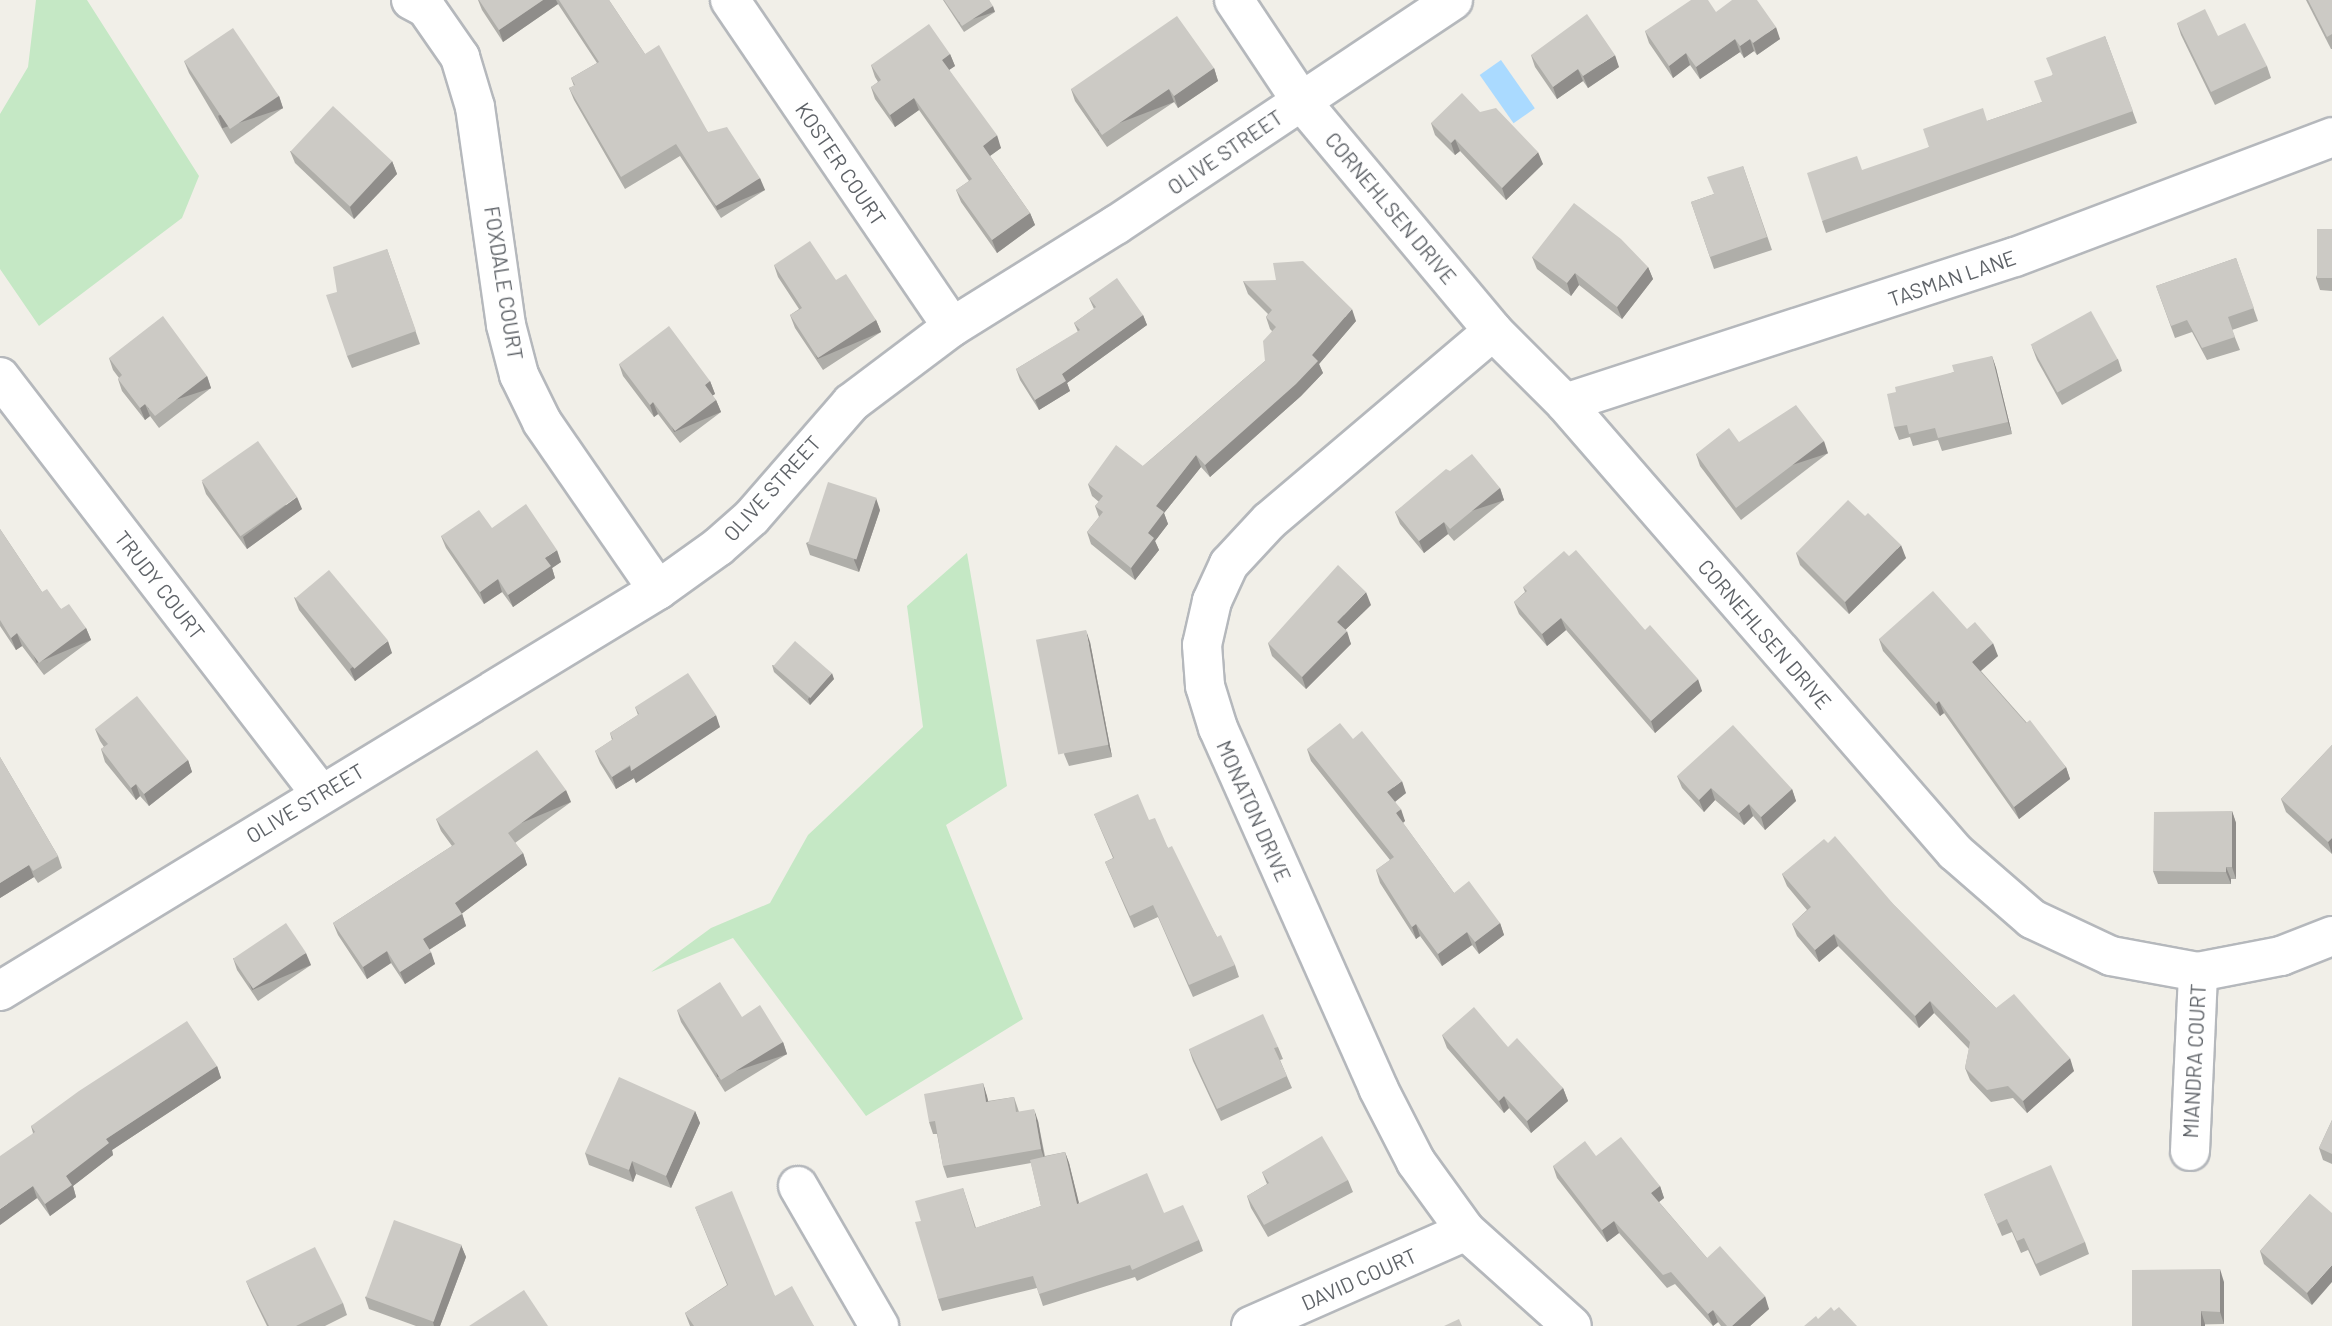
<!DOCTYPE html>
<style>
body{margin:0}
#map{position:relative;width:2332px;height:1326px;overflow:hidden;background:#f1efe8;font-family:Barlow,sans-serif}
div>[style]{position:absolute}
.green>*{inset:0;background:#c5e8c5}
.water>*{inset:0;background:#aadaff;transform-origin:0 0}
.roads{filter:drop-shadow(2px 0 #b5b8bc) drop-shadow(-2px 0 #b5b8bc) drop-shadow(0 2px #b5b8bc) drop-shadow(0 -2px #b5b8bc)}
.minor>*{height:38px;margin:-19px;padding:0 19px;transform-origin:19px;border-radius:19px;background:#fff}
.wall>*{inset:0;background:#afaea9}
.shaded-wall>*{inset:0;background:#8f8d8a;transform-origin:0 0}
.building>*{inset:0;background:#cccac5;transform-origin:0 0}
span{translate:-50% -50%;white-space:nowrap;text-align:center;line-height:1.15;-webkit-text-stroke:6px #fff;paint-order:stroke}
.street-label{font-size:21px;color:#5f6368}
</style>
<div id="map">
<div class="green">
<i style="clip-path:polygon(36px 0,87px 0,199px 176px,182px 218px,39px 326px,0 269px,0 114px,28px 67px)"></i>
<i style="clip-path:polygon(967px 553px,1007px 786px,946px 825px,1023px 1019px,866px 1116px,733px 938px,651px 972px,711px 928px,770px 903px,808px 835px,923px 727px,907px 606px)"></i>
</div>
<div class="water">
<i style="left:1501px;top:60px;width:59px;height:26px;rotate:55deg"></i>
</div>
<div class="roads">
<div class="minor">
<i style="left:411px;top:0;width:17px;rotate:28deg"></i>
<i style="left:426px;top:8px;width:60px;rotate:55.2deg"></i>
<i style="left:460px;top:57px;width:52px;rotate:73.3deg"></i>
<i style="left:475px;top:107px;width:220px;rotate:81.9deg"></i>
<i style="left:506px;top:325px;width:52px;rotate:75.4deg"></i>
<i style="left:519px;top:375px;width:52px;rotate:63.9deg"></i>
<i style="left:542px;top:422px;width:204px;rotate:55.4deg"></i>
<i style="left:730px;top:0;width:395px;rotate:55.8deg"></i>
<i style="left:1234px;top:0;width:121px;rotate:56.4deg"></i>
<i style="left:1301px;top:101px;width:300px;rotate:50.1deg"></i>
<i style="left:1493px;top:331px;width:102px;rotate:45deg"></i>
<i style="left:1565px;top:403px;width:595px;rotate:49.02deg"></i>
<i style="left:1955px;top:852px;width:102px;rotate:41deg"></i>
<i style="left:2032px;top:919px;width:87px;rotate:25.1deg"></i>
<i style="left:2111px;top:956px;width:88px;rotate:10.4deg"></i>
<i style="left:2198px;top:972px;width:85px;rotate:-10.9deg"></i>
<i style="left:2281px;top:956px;width:55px;rotate:-21.4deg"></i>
<i style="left:1493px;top:331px;width:294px;rotate:139.7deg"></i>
<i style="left:1269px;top:521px;width:59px;rotate:132.9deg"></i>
<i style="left:1229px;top:564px;width:41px;rotate:114.7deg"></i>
<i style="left:1212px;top:601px;width:45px;rotate:102.8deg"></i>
<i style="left:1202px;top:645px;width:41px;rotate:85.8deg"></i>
<i style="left:1205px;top:686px;width:44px;rotate:72.8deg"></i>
<i style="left:1218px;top:728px;width:394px;rotate:66deg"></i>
<i style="left:1378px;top:1088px;width:83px;rotate:62.8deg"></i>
<i style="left:1416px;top:1162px;width:85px;rotate:54.1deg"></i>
<i style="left:1466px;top:1231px;width:142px;rotate:41.9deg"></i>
<i style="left:0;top:377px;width:525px;rotate:52.43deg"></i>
<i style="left:1565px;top:403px;width:473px;rotate:-18deg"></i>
<i style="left:2015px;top:257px;width:339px;rotate:-20.7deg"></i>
<i style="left:0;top:991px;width:771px;rotate:-31.36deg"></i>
<i style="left:658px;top:590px;width:74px;rotate:-35.6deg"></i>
<i style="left:718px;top:547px;width:45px;rotate:-41.4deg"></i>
<i style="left:752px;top:517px;width:151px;rotate:-49deg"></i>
<i style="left:851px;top:403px;width:126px;rotate:-37deg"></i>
<i style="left:952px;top:327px;width:193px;rotate:-31.9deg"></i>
<i style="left:1116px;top:225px;width:405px;rotate:-33.7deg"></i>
<i style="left:2190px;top:1151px;width:179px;rotate:-87.4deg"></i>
<i style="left:798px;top:1186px;width:162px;rotate:59.9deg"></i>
<i style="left:1251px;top:1326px;width:235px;rotate:-23.8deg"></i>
</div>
</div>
<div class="wall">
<i style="clip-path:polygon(478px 0,609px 0,645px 54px,708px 132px,765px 190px,721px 218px,680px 156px,625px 189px,574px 100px,569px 88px,574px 86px,571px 78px,597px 63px,558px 4px,503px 42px,482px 10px)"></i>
<i style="clip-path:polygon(943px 0,989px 0,995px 12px,964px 32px)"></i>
<i style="clip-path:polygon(2306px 0,2332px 0,2332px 49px,2331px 49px)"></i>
<i style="clip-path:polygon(1716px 12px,1780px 39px,1757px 55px,1754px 51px,1744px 58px,1740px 52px,1700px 79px,1690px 65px,1673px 78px,1649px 43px,1645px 31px)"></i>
<i style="clip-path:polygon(2177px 23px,2218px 36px,2267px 66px,2271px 78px,2215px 105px,2181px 35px)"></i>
<i style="clip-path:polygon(2105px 36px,2137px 123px,1826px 233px,1822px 221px,1929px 147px,1987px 121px,2042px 102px,2052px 75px)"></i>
<i style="clip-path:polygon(950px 54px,955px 66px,949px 70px,1001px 148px,990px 156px,1030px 213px,1035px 225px,997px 253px,961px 202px,956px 190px,969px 181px,919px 110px,895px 127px,875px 99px,871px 87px,878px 82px,875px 77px,871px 65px)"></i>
<i style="clip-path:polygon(1531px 55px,1619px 67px,1588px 88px,1583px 81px,1557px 99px,1535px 67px)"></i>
<i style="clip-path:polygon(184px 61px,279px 96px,283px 108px,231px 144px,189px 73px)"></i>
<i style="clip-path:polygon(1214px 68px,1218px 81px,1178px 108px,1174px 102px,1107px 147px,1075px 101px,1071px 89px)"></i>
<i style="clip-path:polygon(1480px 112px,1543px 164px,1506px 200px,1460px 151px,1455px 155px,1435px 135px,1431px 123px)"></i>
<i style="clip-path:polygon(290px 151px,392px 161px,397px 174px,354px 219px,295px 163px)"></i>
<i style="clip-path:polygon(1743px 166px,1772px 250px,1714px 269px,1691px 202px,1714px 194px)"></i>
<i style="clip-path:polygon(2332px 229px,2332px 291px,2320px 290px,2316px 278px)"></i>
<i style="clip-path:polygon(387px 249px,420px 344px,352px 368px,347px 356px,337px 292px)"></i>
<i style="clip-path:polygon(1532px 257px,1648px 267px,1653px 279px,1622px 319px,1579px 285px,1571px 296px,1537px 269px)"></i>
<i style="clip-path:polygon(2236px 258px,2258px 321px,2232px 330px,2240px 350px,2207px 360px,2192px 332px,2175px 338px,2156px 286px)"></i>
<i style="clip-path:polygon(774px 265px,836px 280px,876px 320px,881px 332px,823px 370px,795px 328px,790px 315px,799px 309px,778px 277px)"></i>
<i style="clip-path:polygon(1243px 281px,1356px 321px,1319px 364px,1323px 373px,1301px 396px,1210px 477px,1201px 467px,1164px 513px,1168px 524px,1155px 541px,1159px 550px,1135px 580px,1091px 544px,1087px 532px,1099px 517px,1095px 506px,1099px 502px,1092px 496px,1088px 484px,1143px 466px,1265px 361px,1272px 331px,1270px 329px,1266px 317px,1268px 314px,1248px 294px)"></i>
<i style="clip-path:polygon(1089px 298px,1143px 315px,1147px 325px,1067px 383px,1070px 391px,1039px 410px,1020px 380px,1016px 369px,1078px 332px,1074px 323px,1094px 309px)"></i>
<i style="clip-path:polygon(2032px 347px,2118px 359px,2122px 371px,2062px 405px,2037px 360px)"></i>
<i style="clip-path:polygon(1992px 356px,1996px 368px,2012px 434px,1942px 451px,1938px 440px,1913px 446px,1910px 437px,1899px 440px,1894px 427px,1896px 392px,1954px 372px)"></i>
<i style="clip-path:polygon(109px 358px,207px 376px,211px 388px,159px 428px,150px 416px,145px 420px,122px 391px,118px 379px,119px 378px,113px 370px)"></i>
<i style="clip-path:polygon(619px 364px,710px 381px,715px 394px,712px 395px,716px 400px,721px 412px,680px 443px,658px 414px,654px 417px,623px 376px)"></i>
<i style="clip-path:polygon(1828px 453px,1741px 520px,1700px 466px,1696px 454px)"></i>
<i style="clip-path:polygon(1450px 471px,1500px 488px,1504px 500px,1454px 541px,1448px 534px,1424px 553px,1400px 524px,1395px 512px)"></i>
<i style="clip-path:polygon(202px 482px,302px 509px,247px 549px,206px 494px)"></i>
<i style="clip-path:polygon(880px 510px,859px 572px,810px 555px,806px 543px)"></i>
<i style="clip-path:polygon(1865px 516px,1906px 558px,1849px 614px,1800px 565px,1796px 553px)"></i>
<i style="clip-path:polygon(492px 528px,561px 562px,552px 568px,555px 578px,513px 607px,502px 592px,484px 604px,446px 548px,441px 536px)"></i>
<i style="clip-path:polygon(0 529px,42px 592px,61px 609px,86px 628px,91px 640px,44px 675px,22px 646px,16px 650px,0 626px)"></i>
<i style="clip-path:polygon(1523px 587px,1645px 630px,1702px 691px,1655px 733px,1566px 630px,1547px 646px,1519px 614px,1514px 602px,1525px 592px)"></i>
<i style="clip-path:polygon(294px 597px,392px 653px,355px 681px,299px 610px)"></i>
<i style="clip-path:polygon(1371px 605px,1345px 630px,1351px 644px,1306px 689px,1272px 656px,1268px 643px)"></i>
<i style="clip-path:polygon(1967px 629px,1998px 656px,1981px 671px,2066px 767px,2070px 779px,2019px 819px,1944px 713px,1940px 716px,1883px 651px,1879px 639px)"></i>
<i style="clip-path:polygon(1090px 642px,1112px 757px,1069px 766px,1064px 754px)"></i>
<i style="clip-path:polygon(772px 665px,834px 679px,810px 705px,774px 672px)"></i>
<i style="clip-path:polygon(635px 707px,720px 727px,636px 783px,634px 778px,616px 789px,600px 763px,595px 751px,612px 740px,610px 733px,638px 715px)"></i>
<i style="clip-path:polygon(95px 729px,188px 760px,192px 772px,149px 806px,140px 796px,136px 800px,105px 762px,101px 749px,104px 747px,100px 741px)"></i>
<i style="clip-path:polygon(2332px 745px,2332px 854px,2286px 812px,2281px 799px)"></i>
<i style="clip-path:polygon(1307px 749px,1406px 793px,1395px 802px,1405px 821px,1403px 823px,1454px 893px,1500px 923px,1504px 935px,1479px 954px,1472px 945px,1442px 966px,1420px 936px,1416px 939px,1380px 883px,1376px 870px,1390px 860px,1311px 761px)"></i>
<i style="clip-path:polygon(0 757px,58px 856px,62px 868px,38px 883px,34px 877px,0 898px)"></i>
<i style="clip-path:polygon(1677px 776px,1792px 789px,1796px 801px,1765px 830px,1753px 816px,1744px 825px,1715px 800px,1704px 812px,1682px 788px)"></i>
<i style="clip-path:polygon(571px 802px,515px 843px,523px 853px,527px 865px,462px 913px,466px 926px,429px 950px,435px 964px,405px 984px,391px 963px,367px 979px,338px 935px,333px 923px,452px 846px,441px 831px,436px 819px)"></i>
<i style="clip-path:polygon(2232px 811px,2236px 823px,2236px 879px,2231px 879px,2231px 884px,2158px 884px,2153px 871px)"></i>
<i style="clip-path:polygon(1094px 814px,1149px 820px,1168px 848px,1217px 937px,1235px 965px,1239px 977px,1193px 997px,1158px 917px,1134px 928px,1105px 862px,1113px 858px)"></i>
<i style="clip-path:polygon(1828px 843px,1895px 906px,1996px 1008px,2074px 1071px,2027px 1113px,2013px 1098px,1991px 1102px,1970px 1080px,1965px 1068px,1969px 1049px,1934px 1013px,1919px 1028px,1838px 946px,1819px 962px,1797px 936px,1792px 924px,1807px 910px,1787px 886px,1782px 874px)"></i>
<i style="clip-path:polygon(233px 958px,311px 965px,258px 1001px,237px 970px)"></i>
<i style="clip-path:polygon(677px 1010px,783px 1042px,787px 1054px,725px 1092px,681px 1022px)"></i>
<i style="clip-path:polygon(1442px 1035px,1508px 1047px,1563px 1088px,1568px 1101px,1531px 1133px,1509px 1108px,1504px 1113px,1447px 1048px)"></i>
<i style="clip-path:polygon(1278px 1047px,1283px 1059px,1280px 1060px,1292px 1088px,1221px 1121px,1193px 1061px,1189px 1049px)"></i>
<i style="clip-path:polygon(217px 1066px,221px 1078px,112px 1150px,113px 1155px,73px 1186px,76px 1197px,50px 1216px,37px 1198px,0 1225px,33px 1133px,31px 1126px)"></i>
<i style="clip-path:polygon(983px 1083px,988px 1101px,1014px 1097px,1019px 1112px,1038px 1121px,1045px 1156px,1065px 1152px,1069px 1163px,1079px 1203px,1164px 1213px,1199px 1240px,1203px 1251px,1137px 1281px,1135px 1277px,1043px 1306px,1037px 1288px,942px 1311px,938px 1299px,921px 1221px,963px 1188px,976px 1228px,1041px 1206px,1031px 1163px,947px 1178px,943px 1166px,937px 1134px,933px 1134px,929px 1122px)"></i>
<i style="clip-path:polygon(695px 1111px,700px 1123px,671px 1188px,636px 1174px,633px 1182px,589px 1165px,585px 1153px)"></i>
<i style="clip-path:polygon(2332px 1120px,2332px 1164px,2323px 1160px,2319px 1148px)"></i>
<i style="clip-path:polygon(1596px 1156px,1660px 1186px,1664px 1198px,1659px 1202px,1707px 1258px,1769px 1309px,1750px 1326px,1721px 1326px,1718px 1322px,1713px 1326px,1675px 1284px,1667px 1288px,1619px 1233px,1607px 1242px,1557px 1178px,1553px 1166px)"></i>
<i style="clip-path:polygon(1262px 1172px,1348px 1180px,1353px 1192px,1268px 1237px,1251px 1208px,1247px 1196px,1267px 1184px)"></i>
<i style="clip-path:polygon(1984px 1194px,2085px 1242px,2089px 1254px,2040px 1276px,2028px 1250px,2021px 1253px,2012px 1232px,2002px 1236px)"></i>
<i style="clip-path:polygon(2310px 1194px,2312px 1305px,2264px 1264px,2260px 1251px)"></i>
<i style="clip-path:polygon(695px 1207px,775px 1296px,814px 1326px,690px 1326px,685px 1313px,727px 1285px)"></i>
<i style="clip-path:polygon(461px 1245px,466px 1257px,440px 1326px,416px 1326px,369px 1309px,365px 1297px)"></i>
<i style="clip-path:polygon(246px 1281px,343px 1303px,347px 1315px,325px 1326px,267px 1326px,251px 1293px)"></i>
<i style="clip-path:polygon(2224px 1282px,2224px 1324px,2132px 1326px)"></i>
</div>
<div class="shaded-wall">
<i style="clip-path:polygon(543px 0,556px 0,558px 4px,503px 42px,499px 30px)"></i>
<i style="left:993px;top:6px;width:6px;height:37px;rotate:72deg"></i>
<i style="clip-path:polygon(1776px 27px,1780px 39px,1757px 55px,1753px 43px)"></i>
<i style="clip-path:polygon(1735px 39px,1740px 52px,1700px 79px,1696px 67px)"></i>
<i style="clip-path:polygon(1750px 39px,1754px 51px,1744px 58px,1740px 46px)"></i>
<i style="clip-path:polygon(1686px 53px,1690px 65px,1673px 78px,1669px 66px)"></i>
<i style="clip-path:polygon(950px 54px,955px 66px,946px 72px,942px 60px)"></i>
<i style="clip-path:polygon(1615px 55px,1619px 67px,1588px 88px,1583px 76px)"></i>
<i style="clip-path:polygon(1214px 68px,1218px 81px,1178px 108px,1174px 96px)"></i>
<i style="clip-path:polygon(1578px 69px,1583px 81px,1557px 99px,1553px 87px)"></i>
<i style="left:1169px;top:89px;width:14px;height:81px;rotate:69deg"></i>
<i style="left:279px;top:96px;width:13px;height:64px;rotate:72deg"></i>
<i style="clip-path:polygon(914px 98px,919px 110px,895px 127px,890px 115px)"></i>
<i style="clip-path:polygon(997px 135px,1001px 148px,987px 158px,983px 146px)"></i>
<i style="clip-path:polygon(1455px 139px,1460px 151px,1455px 155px,1451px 143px)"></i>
<i style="clip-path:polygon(1538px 152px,1543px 164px,1506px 200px,1502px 188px)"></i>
<i style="clip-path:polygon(392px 161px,397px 174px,354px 219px,350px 207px)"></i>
<i style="left:760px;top:178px;width:13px;height:52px;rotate:67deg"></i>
<i style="clip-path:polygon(1030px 213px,1035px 225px,997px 253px,992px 240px)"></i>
<i style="clip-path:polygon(1648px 267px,1653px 279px,1622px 319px,1617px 307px)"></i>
<i style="clip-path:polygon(1575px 273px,1579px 285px,1571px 296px,1567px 283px)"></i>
<i style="clip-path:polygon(1352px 309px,1356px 321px,1319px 364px,1323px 373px,1301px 396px,1210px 477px,1205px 465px,1312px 355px)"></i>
<i style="clip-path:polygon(1143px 315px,1147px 325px,1067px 383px,1070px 391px,1039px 410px,1035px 400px,1062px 374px)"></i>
<i style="left:876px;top:320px;width:13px;height:69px;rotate:67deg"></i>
<i style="clip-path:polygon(1992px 356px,1996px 368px,2012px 434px,2008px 422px)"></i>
<i style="left:207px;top:376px;width:13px;height:66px;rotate:72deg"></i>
<i style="clip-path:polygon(710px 381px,715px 394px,709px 398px,705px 385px)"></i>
<i style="left:716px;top:400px;width:13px;height:51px;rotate:67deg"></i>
<i style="clip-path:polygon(653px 402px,658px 414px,654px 417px,650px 405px)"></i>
<i style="clip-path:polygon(145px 404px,150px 416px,145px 420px,140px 408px)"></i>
<i style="left:1824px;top:441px;width:13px;height:111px;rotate:72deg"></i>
<i style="clip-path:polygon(1196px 455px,1201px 467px,1164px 513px,1168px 524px,1155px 541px,1159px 550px,1135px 580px,1131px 568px,1148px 533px,1156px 506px)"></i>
<i style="left:1500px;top:488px;width:13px;height:65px;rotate:72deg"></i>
<i style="clip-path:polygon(297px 497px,302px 509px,247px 549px,243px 537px)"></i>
<i style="clip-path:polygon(876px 498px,880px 510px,859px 572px,854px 560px)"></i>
<i style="clip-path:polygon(1444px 522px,1448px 534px,1424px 553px,1419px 541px)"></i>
<i style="clip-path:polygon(1901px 545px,1906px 558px,1849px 614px,1845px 602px)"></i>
<i style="clip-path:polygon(557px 550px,561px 562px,552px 568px,555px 578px,513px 607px,508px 595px,545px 558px)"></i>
<i style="clip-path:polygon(498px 579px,502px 592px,484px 604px,480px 592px)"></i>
<i style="clip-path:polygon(1366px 592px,1371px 605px,1341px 634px,1337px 622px)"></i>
<i style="clip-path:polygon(1561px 618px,1566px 630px,1547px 646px,1542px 634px)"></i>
<i style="left:86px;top:628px;width:13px;height:59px;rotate:67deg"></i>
<i style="clip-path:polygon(1086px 630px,1090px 642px,1112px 757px,1108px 745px)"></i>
<i style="clip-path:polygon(1347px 631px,1351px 644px,1306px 689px,1302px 677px)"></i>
<i style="clip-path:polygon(17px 633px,22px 646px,16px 650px,11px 638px)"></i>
<i style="clip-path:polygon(388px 641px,392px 653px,355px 681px,350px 669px)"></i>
<i style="clip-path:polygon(1993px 643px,1998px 656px,1977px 674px,1972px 662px)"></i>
<i style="clip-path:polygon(832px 673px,834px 679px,810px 705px,808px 699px)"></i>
<i style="clip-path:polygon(1698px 679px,1702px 691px,1655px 733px,1651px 721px)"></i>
<i style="clip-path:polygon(1939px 701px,1944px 713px,1940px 716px,1936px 704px)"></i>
<i style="clip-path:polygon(716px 715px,720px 727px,636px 783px,634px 778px,616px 789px,612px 777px)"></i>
<i style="clip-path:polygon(188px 760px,192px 772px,149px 806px,144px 794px)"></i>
<i style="clip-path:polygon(2066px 767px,2070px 779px,2019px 819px,2014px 807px)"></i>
<i style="clip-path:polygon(1402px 781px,1406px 793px,1392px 804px,1387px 792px)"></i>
<i style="clip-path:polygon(136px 784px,140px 796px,136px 800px,131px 788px)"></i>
<i style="clip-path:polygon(1711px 788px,1715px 800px,1704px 812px,1699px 800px)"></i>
<i style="clip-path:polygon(1792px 789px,1796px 801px,1765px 830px,1761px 817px)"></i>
<i style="left:566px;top:790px;width:13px;height:72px;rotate:67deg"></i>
<i style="clip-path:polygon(1749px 804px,1753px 816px,1744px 825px,1739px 813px)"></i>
<i style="clip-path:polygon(1401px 809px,1405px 821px,1400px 825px,1396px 813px)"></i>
<i style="clip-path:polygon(2232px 811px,2236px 823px,2236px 879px,2232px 867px)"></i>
<i style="clip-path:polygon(2332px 838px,2332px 854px,2328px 842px)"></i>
<i style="clip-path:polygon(523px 853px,527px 865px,460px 915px,462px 914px,466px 926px,427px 951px,423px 939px,455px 903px)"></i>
<i style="clip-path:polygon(29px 865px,34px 877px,0 898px,0 883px)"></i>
<i style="clip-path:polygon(2226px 867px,2231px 879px,2231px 884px,2226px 872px)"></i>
<i style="clip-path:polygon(1500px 923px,1504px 935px,1479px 954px,1475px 942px)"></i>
<i style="clip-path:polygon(1416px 924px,1420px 936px,1416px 939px,1412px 927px)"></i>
<i style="clip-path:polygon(1467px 932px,1472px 945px,1442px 966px,1438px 954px)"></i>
<i style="clip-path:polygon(1834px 934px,1838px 946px,1819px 962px,1815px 950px)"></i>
<i style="clip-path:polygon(387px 951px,391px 963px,367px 979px,363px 967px)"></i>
<i style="clip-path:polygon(431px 952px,435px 964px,405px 984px,400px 972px)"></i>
<i style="left:306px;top:953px;width:13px;height:64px;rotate:67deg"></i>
<i style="clip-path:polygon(1930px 1001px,1934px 1013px,1919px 1028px,1915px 1016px)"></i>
<i style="left:783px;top:1042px;width:13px;height:73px;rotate:72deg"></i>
<i style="clip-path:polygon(2070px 1058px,2074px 1071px,2027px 1113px,2023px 1101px)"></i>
<i style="clip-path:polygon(217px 1066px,221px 1078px,112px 1150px,113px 1155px,73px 1186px,76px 1197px,50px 1216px,45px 1204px,66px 1176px,106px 1139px)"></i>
<i style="clip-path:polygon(983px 1083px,987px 1096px,991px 1114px,986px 1102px)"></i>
<i style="clip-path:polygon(1563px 1088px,1568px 1101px,1531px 1133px,1527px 1121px)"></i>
<i style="clip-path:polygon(1504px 1096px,1509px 1108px,1504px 1113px,1499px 1101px)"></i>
<i style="clip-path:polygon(1034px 1109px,1038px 1121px,1045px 1161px,1041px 1149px)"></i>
<i style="clip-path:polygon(695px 1111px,700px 1123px,671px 1188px,666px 1176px)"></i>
<i style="clip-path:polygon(1065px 1152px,1069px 1163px,1082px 1216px,1077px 1204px)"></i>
<i style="clip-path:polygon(632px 1161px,636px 1174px,633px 1182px,629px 1170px)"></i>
<i style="clip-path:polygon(33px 1186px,37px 1198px,0 1225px,0 1209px)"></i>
<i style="clip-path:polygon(1660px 1186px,1664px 1198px,1655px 1205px,1651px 1193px)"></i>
<i style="clip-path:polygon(1614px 1221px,1619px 1233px,1607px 1242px,1602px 1230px)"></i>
<i style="clip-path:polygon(461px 1245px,466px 1257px,440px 1326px,434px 1326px,433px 1322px)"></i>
<i style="clip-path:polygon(2332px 1265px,2332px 1282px,2312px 1305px,2307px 1293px)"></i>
<i style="clip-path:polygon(2220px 1269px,2224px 1282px,2224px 1324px,2220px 1312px)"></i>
<i style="clip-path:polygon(1765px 1296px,1769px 1309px,1750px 1326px,1732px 1326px)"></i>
<i style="clip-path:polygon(1713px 1310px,1718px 1322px,1713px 1326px,1708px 1314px)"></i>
<i style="clip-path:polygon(2201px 1311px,2205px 1324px,2205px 1326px,2201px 1326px)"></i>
</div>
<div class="building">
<i style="clip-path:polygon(479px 0,543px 0,499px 30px)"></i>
<i style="clip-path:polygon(559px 0,609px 0,645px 54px,659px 45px,708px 132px,727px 127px,760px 178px,716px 206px,676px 144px,621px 177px,569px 88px,575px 85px,571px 78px,599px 62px)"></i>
<i style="clip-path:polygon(944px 0,989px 0,993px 6px,962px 26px)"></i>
<i style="clip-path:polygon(1691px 0,1708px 0,1716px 12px,1732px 0,1757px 0,1776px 27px,1753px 43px,1750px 39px,1740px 46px,1735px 39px,1696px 67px,1686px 53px,1669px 66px,1645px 31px)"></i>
<i style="clip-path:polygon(2308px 0,2332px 0,2332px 34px,2327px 37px)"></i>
<i style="clip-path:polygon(2205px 9px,2218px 36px,2245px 23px,2267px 66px,2211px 92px,2177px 23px)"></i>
<i style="clip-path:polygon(1587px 14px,1615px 55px,1583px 76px,1578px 69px,1553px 87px,1531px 55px)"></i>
<i style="clip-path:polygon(1177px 16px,1214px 68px,1174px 96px,1169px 89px,1102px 135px,1071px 89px)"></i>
<i style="clip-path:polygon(929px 24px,950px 54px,942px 60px,997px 135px,983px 146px,1030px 213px,992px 240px,956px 190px,972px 179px,914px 98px,890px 115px,871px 87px,881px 80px,871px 65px)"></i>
<i style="left:233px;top:28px;width:82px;height:59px;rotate:56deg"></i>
<i style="clip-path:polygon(2105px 36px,2133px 111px,1822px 221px,1807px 173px,1857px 156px,1862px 170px,1929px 147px,1923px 129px,1983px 108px,1987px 121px,2042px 102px,2034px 81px,2053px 75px,2046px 58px)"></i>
<i style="clip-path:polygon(1462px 93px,1480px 112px,1496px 108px,1538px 152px,1502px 188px,1455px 139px,1451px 143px,1431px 123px)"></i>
<i style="left:333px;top:106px;width:81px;height:62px;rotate:43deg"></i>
<i style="clip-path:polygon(1743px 166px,1767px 237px,1710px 257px,1691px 202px,1714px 194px,1707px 177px)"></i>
<i style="clip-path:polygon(1574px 203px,1621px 239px,1648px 267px,1617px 307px,1575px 273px,1567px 283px,1532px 257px)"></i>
<i style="left:2317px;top:229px;width:15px;height:49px"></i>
<i style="clip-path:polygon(810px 241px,836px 280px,846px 274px,876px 320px,818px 358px,790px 315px,802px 308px,774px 265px)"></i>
<i style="clip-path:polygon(387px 249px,416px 331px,347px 356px,326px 295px,337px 292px,333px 267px)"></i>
<i style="clip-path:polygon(2236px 258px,2254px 308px,2228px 317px,2235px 337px,2202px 348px,2187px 320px,2171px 326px,2156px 286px)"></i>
<i style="clip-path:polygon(1303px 261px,1352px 309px,1312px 355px,1318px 361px,1296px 384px,1205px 465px,1196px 455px,1156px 506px,1164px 512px,1148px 533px,1154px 538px,1131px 568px,1087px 532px,1103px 512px,1095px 506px,1103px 496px,1088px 484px,1116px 445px,1143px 466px,1265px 361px,1263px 341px,1276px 327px,1266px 317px,1272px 310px,1243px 281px,1276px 280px,1273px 263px)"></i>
<i style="clip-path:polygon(1117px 278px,1143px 315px,1062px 374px,1066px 381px,1035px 400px,1016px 369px,1080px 330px,1074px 323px,1096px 307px,1089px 298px)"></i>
<i style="left:2091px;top:311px;width:55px;height:69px;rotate:61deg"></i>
<i style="clip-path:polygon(163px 316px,207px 376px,155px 416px,145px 404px,140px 408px,118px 379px,122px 375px,109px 358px)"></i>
<i style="clip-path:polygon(669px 326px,710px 381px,705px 385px,716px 400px,675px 431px,653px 402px,650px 405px,619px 364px)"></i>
<i style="clip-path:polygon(1992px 356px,2008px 422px,1938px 438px,1935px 428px,1909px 434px,1907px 425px,1894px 427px,1887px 394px,1896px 392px,1895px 387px,1954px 372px,1952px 365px)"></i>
<i style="clip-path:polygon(1796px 405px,1824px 441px,1736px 508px,1696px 454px,1729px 428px,1739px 442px)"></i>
<i style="left:258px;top:441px;width:68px;height:69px;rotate:55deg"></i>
<i style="clip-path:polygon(1472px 454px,1500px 488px,1450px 529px,1444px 522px,1419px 541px,1395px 512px,1446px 469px,1450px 471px)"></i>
<i style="left:828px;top:482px;width:51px;height:65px;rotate:18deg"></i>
<i style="clip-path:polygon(1848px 500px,1865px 516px,1868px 513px,1901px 545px,1845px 602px,1796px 553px)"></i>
<i style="clip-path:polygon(526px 504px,557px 550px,545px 558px,551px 566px,508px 595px,498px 579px,480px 592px,441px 536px,479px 510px,492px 528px)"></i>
<i style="clip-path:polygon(0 529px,42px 592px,47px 589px,61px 609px,69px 604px,86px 628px,39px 663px,17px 633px,11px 638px,0 620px)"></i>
<i style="clip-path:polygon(1576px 550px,1645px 630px,1650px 625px,1698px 679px,1651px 721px,1561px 618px,1542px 634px,1514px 602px,1527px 591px,1523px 587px,1564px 551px,1569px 556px)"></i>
<i style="clip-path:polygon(1338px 565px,1366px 592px,1337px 622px,1347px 631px,1302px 677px,1268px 643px)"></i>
<i style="left:329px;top:570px;width:92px;height:44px;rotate:50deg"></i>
<i style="clip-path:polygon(1933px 591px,1967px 629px,1975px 622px,1993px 643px,1972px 662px,2026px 723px,2030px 720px,2066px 767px,2014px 807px,1939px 701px,1936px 704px,1879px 639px)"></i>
<i style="left:1086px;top:630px;width:117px;height:51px;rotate:79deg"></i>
<i style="left:795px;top:641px;width:49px;height:33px;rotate:41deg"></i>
<i style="clip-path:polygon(688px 673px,716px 715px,631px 771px,630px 765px,612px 777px,595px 751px,613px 739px,610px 733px,639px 714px,635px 707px)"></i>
<i style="clip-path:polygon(137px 696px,188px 760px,144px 794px,136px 784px,131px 788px,101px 749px,108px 744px,95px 729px)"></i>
<i style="clip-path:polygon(1340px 723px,1353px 739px,1362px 731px,1402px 781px,1387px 792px,1401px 809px,1396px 813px,1454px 893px,1469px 881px,1500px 923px,1475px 942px,1467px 932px,1438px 954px,1416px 924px,1412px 927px,1376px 870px,1394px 857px,1307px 749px)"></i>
<i style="clip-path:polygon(1733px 725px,1792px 789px,1761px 817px,1749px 804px,1739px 813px,1711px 788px,1699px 800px,1677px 776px)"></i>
<i style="clip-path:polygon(2332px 745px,2332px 838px,2328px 842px,2281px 799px)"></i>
<i style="clip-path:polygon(537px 750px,566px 790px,508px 833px,523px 853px,455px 903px,462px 914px,423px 939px,431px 952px,400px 972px,387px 951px,363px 967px,333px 923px,455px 844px,436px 819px)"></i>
<i style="clip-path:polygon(0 757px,58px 856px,33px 871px,29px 865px,0 883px)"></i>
<i style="clip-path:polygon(1138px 794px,1149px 820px,1155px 818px,1168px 848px,1172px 846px,1217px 937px,1221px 935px,1235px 965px,1189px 985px,1153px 905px,1130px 916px,1105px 862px,1114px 858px,1094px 814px)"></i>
<i style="clip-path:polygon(2232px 811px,2232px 867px,2226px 867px,2226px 872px,2153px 871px,2154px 812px)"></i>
<i style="clip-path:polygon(1835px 836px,1895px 906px,1996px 1008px,2014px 994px,2070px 1058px,2023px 1101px,2008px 1086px,1987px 1090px,1965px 1068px,1970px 1042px,1930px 1001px,1915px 1016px,1834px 934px,1815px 950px,1792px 924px,1811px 907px,1782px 874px,1824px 839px,1828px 843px)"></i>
<i style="left:286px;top:923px;width:36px;height:64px;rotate:56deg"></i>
<i style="clip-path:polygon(720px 982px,742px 1017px,760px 1005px,783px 1042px,721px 1080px,677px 1010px)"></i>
<i style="clip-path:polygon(1474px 1007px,1508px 1047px,1517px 1038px,1563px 1088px,1527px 1121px,1504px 1096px,1499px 1101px,1442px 1035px)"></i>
<i style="clip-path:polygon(1263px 1014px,1278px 1047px,1274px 1048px,1287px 1076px,1217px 1109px,1189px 1049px)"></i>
<i style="clip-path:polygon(187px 1021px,217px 1066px,106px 1139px,109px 1143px,66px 1176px,72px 1185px,45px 1204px,33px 1186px,0 1209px,0 1156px,35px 1132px,31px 1126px,79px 1091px)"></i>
<i style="clip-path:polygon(619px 1077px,695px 1111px,666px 1176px,632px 1161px,629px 1170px,585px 1153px)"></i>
<i style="clip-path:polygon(983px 1083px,986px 1102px,1014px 1097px,1016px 1112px,1034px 1109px,1041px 1149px,943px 1166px,935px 1121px,929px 1122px,924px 1094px)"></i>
<i style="clip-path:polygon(2332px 1120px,2332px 1154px,2319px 1148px)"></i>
<i style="clip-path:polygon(1322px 1136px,1348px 1180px,1264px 1225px,1247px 1196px,1269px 1183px,1262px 1172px)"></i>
<i style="clip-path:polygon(1621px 1137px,1660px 1186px,1651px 1193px,1707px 1258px,1720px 1246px,1765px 1296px,1732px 1326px,1727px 1326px,1713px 1310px,1708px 1314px,1671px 1272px,1663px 1275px,1614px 1221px,1602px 1230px,1553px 1166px,1585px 1141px,1596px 1156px)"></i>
<i style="clip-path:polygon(1065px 1152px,1077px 1204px,1147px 1173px,1164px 1213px,1183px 1205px,1199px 1240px,1132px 1270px,1130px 1265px,1039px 1294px,1033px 1276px,938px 1299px,915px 1222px,921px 1221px,915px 1201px,963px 1188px,975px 1228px,1041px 1206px,1030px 1160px)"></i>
<i style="clip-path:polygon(2051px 1165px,2085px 1242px,2036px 1264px,2024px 1238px,2017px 1241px,2007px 1219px,1997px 1224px,1984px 1194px)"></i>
<i style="clip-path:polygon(732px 1191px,775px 1296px,792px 1286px,814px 1326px,694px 1326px,685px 1313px,728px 1285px,695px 1207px)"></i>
<i style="clip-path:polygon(2310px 1194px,2332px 1213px,2332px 1265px,2307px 1293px,2260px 1251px)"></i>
<i style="left:394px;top:1220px;width:72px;height:82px;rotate:20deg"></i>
<i style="clip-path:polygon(315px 1247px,343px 1303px,296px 1326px,269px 1326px,246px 1281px)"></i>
<i style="clip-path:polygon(2220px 1269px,2220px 1312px,2201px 1311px,2201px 1326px,2132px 1326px,2132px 1270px)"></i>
<i style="clip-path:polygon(524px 1290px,548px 1326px,469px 1326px)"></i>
<i style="clip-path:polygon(1831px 1307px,1834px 1311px,1839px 1307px,1857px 1326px,1804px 1326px,1816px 1316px,1818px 1319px)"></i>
<i style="clip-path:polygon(1459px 1319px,1462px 1326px,1444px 1326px)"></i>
</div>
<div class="street-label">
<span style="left:1225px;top:152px;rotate:-34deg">OLIVE STREET</span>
<span style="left:841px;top:164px;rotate:56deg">KOSTER COURT</span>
<span style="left:1391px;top:208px;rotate:50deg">CORNEHLSEN DRIVE</span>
<span style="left:1952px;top:278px;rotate:-19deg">TASMAN LANE</span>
<span style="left:504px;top:283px;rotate:81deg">FOXDALE COURT</span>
<span style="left:772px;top:488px;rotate:-48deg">OLIVE STREET</span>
<span style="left:160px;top:585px;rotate:52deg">TRUDY COURT</span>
<span style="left:1765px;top:634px;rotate:49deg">CORNEHLSEN DRIVE</span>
<span style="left:305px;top:803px;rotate:-31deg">OLIVE STREET</span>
<span style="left:1254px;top:811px;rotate:66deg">MONATON DRIVE</span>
<span style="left:2194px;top:1061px;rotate:-87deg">MIANDRA COURT</span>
<span style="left:1359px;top:1279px;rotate:-24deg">DAVID COURT</span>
</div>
</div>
